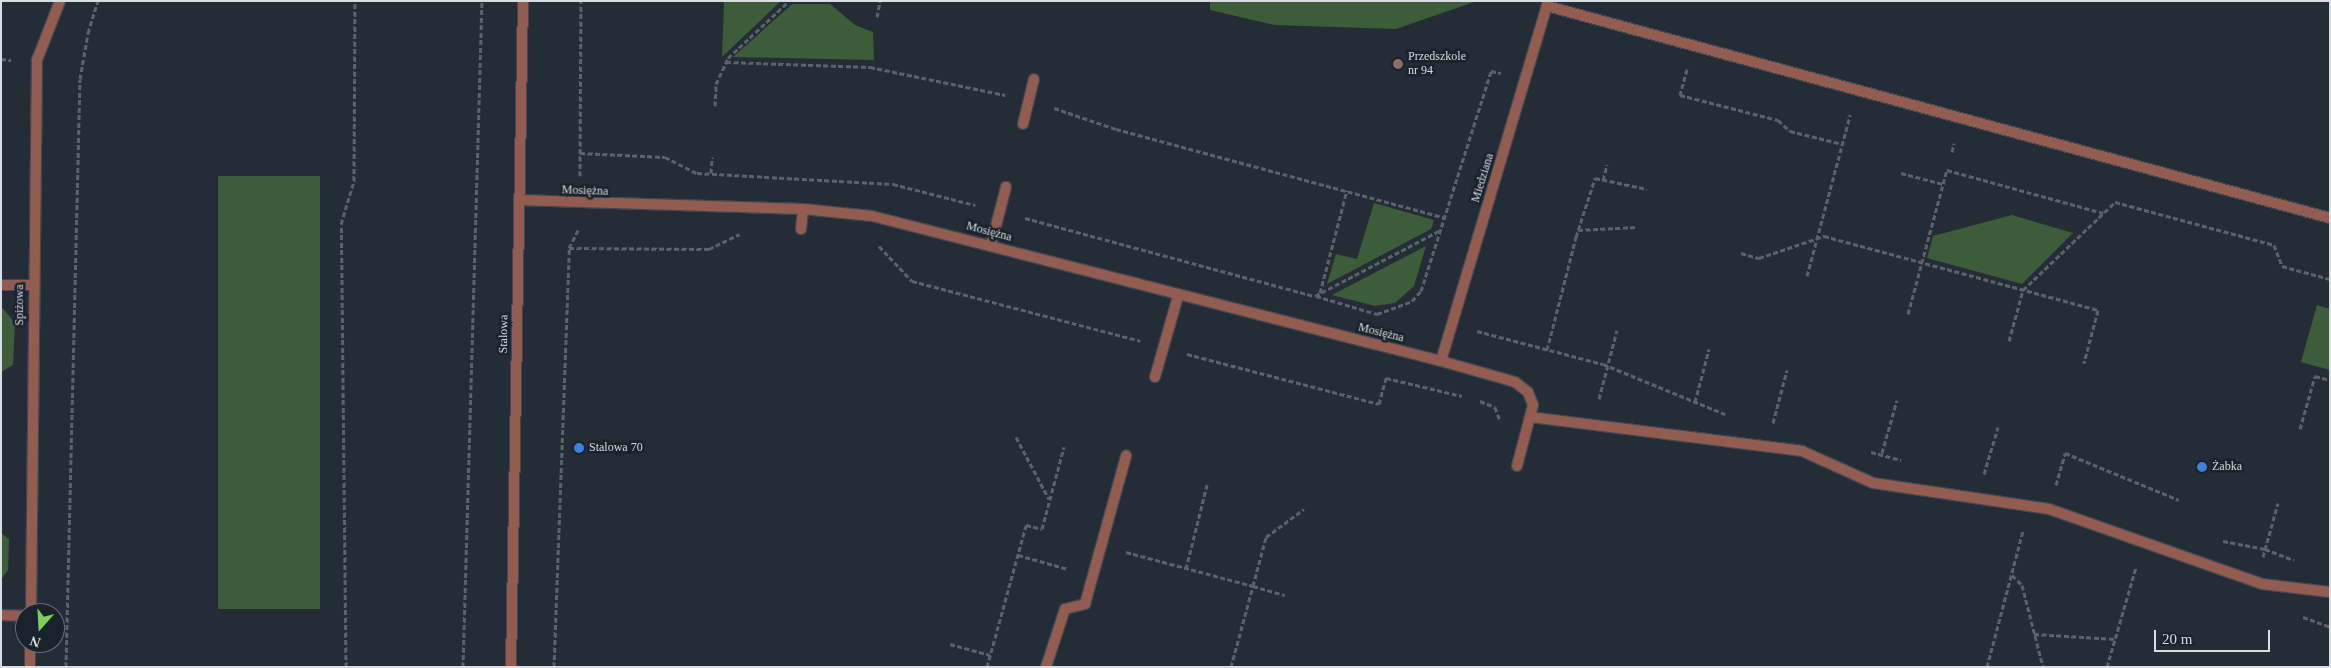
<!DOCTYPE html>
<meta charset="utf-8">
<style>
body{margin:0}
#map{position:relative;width:2331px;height:668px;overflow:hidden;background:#242c36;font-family:Georgia,serif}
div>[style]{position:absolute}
.green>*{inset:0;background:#3d5c39;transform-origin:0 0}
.path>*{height:3px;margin-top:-1.5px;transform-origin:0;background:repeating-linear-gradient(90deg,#5b626b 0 5px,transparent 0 7.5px)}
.roads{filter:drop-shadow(1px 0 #414852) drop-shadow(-1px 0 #414852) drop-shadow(0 1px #414852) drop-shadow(0 -1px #414852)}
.service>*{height:10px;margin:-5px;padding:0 5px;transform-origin:5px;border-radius:5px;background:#935c50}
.minor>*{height:10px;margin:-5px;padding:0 5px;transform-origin:5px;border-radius:5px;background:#935c50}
.dots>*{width:14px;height:14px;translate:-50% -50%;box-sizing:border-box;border:2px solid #1a222b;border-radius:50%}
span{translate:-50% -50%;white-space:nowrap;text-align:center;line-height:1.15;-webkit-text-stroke:5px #1a222b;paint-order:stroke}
.poi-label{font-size:12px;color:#d7dde3}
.left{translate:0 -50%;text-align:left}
.street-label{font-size:12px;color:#d7dde3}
.frame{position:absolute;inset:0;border:2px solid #d7dde3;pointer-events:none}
.north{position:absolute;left:15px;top:603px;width:50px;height:50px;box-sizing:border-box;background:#1a222b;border:1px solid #666d75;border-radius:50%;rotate:199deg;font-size:14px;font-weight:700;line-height:20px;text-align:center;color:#d7dde3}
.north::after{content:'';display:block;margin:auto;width:18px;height:22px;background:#7ad156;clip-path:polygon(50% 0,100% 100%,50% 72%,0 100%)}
.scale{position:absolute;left:2154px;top:630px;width:116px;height:22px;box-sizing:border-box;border:2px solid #d7dde3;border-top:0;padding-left:6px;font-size:15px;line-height:18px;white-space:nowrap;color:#d7dde3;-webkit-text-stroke:4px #1a222b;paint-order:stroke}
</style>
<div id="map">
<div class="green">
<i style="clip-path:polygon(724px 1px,781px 1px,722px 57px)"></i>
<i style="clip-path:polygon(1210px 1px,1477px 1px,1396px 29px,1274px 25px,1210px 10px)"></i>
<i style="clip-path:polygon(792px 4px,830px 4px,855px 25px,873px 32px,874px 60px,733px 57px)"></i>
<i style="left:218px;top:176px;width:102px;height:433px"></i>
<i style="clip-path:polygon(1374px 203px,1434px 220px,1431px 229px,1327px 284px,1336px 254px,1357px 259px)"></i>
<i style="clip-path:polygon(2012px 215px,2073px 233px,2022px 284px,1927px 258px,1933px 236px)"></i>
<i style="clip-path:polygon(1426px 246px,1414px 286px,1395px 303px,1375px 306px,1332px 295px)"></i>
<i style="clip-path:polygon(2317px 305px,2330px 309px,2330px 370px,2301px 362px)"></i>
<i style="clip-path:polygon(1px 306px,15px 323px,13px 365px,1px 372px)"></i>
<i style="clip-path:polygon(1px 533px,9px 539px,8px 570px,1px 580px)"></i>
</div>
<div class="path">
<i style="left:877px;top:17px;width:16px;rotate:-79deg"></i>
<i style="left:1px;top:59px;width:10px;rotate:6deg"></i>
<i style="left:726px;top:62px;width:144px;rotate:2deg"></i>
<i style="left:870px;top:67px;width:138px;rotate:11.7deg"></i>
<i style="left:1687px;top:69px;width:27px;rotate:105deg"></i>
<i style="left:1680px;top:95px;width:101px;rotate:14.3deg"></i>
<i style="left:1778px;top:120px;width:16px;rotate:43deg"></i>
<i style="left:1790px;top:131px;width:54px;rotate:14deg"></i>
<i style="left:715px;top:106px;width:22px;rotate:-87deg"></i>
<i style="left:716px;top:84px;width:29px;rotate:-65deg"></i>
<i style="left:728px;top:58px;width:83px;rotate:-43.1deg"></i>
<i style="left:1054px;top:108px;width:65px;rotate:18.7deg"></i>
<i style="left:1116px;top:129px;width:339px;rotate:15.1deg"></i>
<i style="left:1952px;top:152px;width:9px;rotate:-77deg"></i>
<i style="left:580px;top:153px;width:85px;rotate:2.7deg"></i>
<i style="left:665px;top:157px;width:36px;rotate:27deg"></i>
<i style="left:697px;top:173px;width:196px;rotate:3.2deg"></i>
<i style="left:893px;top:184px;width:85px;rotate:14.4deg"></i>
<i style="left:1947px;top:170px;width:162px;rotate:15.4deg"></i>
<i style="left:711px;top:173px;width:16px;rotate:-86deg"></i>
<i style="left:1901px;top:173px;width:43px;rotate:14.7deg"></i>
<i style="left:580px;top:176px;width:175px;rotate:-89.7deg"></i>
<i style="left:1603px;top:180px;width:16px;rotate:-75deg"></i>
<i style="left:1025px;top:218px;width:300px;rotate:15.1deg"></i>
<i style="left:1315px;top:296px;width:140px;rotate:-27.7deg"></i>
<i style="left:1578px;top:230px;width:59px;rotate:-2.9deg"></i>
<i style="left:879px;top:246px;width:48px;rotate:46.7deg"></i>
<i style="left:912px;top:281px;width:236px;rotate:14.7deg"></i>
<i style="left:569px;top:248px;width:140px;rotate:0.4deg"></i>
<i style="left:709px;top:249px;width:34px;rotate:-26deg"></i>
<i style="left:1741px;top:253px;width:19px;rotate:16deg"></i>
<i style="left:1759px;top:258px;width:69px;rotate:-18.7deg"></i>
<i style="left:1824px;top:236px;width:284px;rotate:15.1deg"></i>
<i style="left:2098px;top:310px;width:55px;rotate:104.8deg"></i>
<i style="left:1807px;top:276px;width:167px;rotate:-75deg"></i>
<i style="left:1320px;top:293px;width:106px;rotate:-75.3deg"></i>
<i style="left:1316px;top:296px;width:64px;rotate:16.4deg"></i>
<i style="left:1377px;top:314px;width:37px;rotate:-20deg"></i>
<i style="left:1412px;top:301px;width:13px;rotate:-48deg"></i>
<i style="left:1421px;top:291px;width:231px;rotate:-72.3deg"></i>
<i style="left:1491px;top:71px;width:10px;rotate:11deg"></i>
<i style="left:1908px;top:314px;width:150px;rotate:-74.9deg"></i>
<i style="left:1477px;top:331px;width:130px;rotate:14.7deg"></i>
<i style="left:1603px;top:364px;width:132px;rotate:22.3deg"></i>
<i style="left:2009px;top:341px;width:53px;rotate:-74.6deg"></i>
<i style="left:2023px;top:290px;width:127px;rotate:-43.7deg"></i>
<i style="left:2115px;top:202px;width:165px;rotate:15.1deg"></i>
<i style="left:2274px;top:245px;width:22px;rotate:69deg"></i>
<i style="left:2282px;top:266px;width:50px;rotate:15.2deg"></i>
<i style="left:1547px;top:350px;width:117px;rotate:-75.6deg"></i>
<i style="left:1576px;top:237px;width:62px;rotate:-72.1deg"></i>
<i style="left:1595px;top:178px;width:53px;rotate:11.9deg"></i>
<i style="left:1187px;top:354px;width:198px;rotate:14.6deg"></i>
<i style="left:1379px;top:404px;width:27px;rotate:-75deg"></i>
<i style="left:1386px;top:378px;width:78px;rotate:13.3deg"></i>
<i style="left:1599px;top:399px;width:71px;rotate:-75.4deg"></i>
<i style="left:1480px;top:401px;width:16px;rotate:22deg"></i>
<i style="left:1495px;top:407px;width:15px;rotate:70deg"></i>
<i style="left:1695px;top:402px;width:55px;rotate:-75.2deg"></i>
<i style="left:1773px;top:423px;width:55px;rotate:-75.2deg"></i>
<i style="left:2300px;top:429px;width:55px;rotate:-74.2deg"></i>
<i style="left:2315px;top:376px;width:16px;rotate:15deg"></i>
<i style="left:1016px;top:437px;width:70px;rotate:62deg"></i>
<i style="left:1871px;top:452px;width:31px;rotate:15deg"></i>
<i style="left:1882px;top:453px;width:55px;rotate:-74.2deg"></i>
<i style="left:1984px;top:474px;width:49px;rotate:-73.4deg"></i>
<i style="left:2056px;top:485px;width:33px;rotate:-74deg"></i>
<i style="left:2065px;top:453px;width:123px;rotate:22.4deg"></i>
<i style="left:2223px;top:541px;width:43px;rotate:10.8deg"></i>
<i style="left:2265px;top:549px;width:31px;rotate:21deg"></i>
<i style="left:1126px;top:552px;width:131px;rotate:15deg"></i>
<i style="left:1253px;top:586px;width:51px;rotate:-75.1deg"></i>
<i style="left:1266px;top:537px;width:47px;rotate:-36.4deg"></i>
<i style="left:1018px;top:555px;width:52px;rotate:15.6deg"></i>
<i style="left:2263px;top:557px;width:56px;rotate:-74.5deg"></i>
<i style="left:1186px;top:569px;width:87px;rotate:-76deg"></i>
<i style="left:2012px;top:575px;width:14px;rotate:45deg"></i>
<i style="left:2022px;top:585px;width:85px;rotate:75.6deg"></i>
<i style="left:2303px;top:617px;width:29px;rotate:20deg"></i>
<i style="left:2034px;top:634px;width:81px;rotate:3.5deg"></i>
<i style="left:950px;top:644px;width:41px;rotate:15.4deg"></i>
<i style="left:66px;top:667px;width:588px;rotate:-88.64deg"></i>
<i style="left:80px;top:79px;width:47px;rotate:-80.1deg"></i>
<i style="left:88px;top:33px;width:34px;rotate:-73deg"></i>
<i style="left:346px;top:667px;width:443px;rotate:-90.6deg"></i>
<i style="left:341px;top:224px;width:45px;rotate:-73.2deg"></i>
<i style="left:354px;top:181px;width:180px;rotate:-89.7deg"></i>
<i style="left:463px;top:667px;width:666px;rotate:-88.37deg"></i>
<i style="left:554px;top:667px;width:419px;rotate:-87.9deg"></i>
<i style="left:569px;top:248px;width:22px;rotate:-63deg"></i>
<i style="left:987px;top:667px;width:147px;rotate:-74.6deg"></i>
<i style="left:1026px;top:525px;width:16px;rotate:14deg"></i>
<i style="left:1042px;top:529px;width:85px;rotate:-75deg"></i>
<i style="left:1231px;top:667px;width:84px;rotate:-74.8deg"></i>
<i style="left:1253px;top:586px;width:33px;rotate:16deg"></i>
<i style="left:1987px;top:667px;width:141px;rotate:-75.2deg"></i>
<i style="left:2107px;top:667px;width:104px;rotate:-73.8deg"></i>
</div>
<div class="roads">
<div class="service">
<i style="left:1547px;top:6px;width:811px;rotate:15.15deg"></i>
<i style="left:1023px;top:124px;width:46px;rotate:-76.3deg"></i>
<i style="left:801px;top:229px;width:20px;rotate:-84deg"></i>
<i style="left:991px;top:245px;width:60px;rotate:-75.5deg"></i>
<i style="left:1px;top:285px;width:31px"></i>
<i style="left:1441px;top:361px;width:77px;rotate:15.8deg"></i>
<i style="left:1515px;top:382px;width:16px;rotate:38deg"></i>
<i style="left:1528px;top:392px;width:14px;rotate:69deg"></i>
<i style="left:1533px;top:405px;width:63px;rotate:104.7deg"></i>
<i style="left:1155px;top:377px;width:84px;rotate:-74.1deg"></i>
<i style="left:1530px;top:417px;width:274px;rotate:7.1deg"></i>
<i style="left:1802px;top:451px;width:78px;rotate:24.3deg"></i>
<i style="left:1873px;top:483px;width:178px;rotate:8.4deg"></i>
<i style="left:2049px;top:509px;width:226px;rotate:19.4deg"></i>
<i style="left:2262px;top:584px;width:68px;rotate:6.7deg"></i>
<i style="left:1px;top:615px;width:24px;rotate:2deg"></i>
<i style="left:1046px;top:667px;width:61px;rotate:-71.9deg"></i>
<i style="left:1065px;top:609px;width:21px;rotate:-14deg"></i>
<i style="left:1085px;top:604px;width:154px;rotate:-74.5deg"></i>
</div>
<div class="minor">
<i style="left:519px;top:200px;width:284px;rotate:1.8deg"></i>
<i style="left:803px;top:209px;width:69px;rotate:5.8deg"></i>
<i style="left:872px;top:216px;width:587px;rotate:14.3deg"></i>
<i style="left:1441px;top:361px;width:376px;rotate:-73.4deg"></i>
<i style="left:31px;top:613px;width:553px;rotate:-89.38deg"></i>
<i style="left:37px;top:60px;width:63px;rotate:-68.7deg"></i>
<i style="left:30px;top:667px;width:24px;rotate:-90deg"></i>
<i style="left:511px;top:667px;width:666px;rotate:-88.97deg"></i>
</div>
</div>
<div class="dots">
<i style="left:1398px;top:64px;background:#8d6e63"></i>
<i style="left:579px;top:448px;background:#3f7fe0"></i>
<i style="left:2202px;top:467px;background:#3f7fe0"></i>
</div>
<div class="poi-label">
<span class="left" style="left:1408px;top:64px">Przedszkole<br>nr 94</span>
<span class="left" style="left:589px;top:448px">Stalowa 70</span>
<span class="left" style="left:2212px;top:467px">Żabka</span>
</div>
<div class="street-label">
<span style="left:1483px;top:178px;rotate:-73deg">Miedziana</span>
<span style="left:585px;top:191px;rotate:2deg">Mosiężna</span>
<span style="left:989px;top:232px;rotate:15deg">Mosiężna</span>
<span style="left:20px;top:305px;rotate:-90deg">Spiżowa</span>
<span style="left:1381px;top:333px;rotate:14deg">Mosiężna</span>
<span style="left:504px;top:334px;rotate:-89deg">Stalowa</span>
</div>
<div class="frame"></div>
<div class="north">N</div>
<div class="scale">20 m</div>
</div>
